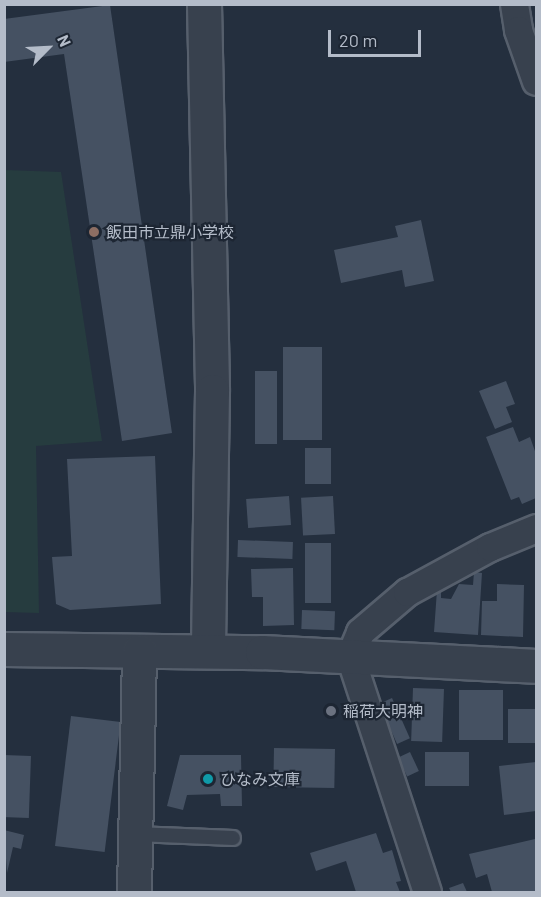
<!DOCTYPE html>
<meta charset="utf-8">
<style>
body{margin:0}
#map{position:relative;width:541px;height:897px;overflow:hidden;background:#242f3e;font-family:Barlow,"Noto Sans JP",sans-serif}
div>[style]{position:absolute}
.green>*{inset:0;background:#263c3f}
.building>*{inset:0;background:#455162;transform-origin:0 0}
.roads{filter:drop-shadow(2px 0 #565f6c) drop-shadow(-2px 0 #565f6c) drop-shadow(0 2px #565f6c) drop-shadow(0 -2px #565f6c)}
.service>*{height:14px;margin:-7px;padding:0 7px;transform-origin:7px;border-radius:7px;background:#38414e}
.minor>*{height:27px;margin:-13.5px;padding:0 13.5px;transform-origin:13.5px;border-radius:13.5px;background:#38414e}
.tertiary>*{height:33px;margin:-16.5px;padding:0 16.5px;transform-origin:16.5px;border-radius:16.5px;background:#38414e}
.dots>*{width:16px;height:16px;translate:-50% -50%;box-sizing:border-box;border:3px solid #1d2633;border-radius:50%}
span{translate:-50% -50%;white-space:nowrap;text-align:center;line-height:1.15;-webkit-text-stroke:4.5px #1d2633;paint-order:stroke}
.poi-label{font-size:16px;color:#b4bcc9}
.left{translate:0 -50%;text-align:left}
.frame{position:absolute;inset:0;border:6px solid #b4bcc9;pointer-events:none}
.north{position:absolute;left:18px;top:18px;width:60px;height:60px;-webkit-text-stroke:4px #1d2633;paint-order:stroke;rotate:66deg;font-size:16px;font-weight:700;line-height:24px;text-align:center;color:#b4bcc9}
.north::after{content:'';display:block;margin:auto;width:21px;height:27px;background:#b4bcc9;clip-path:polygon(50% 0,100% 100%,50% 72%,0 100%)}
.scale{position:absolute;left:328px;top:30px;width:93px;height:27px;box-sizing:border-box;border:3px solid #b4bcc9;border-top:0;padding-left:8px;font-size:18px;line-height:21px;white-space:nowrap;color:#b4bcc9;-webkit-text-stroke:4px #1d2633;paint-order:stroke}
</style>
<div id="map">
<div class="green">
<i style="clip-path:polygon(5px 170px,61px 172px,102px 441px,36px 446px,39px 613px,5px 612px)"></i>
</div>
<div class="building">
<i style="clip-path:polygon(110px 5px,172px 433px,122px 441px,64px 54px,4px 62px,4px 19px)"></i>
<i style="clip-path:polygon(421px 220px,434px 281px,405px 287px,402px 270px,341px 283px,334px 250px,398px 237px,395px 226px)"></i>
<i style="left:283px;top:347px;width:39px;height:93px"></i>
<i style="left:255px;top:371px;width:22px;height:73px"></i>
<i style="clip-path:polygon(506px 381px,515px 404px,506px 407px,512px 422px,495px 429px,479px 391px)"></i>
<i style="clip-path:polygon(513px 427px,519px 442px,530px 437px,536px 454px,536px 498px,522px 504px,519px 497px,511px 500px,486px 437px)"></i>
<i style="left:305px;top:448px;width:26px;height:36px"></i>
<i style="clip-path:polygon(155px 456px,161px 604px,70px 610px,56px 604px,52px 557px,72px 556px,67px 459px)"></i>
<i style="left:289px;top:496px;width:29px;height:43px;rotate:86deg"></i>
<i style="left:333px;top:496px;width:38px;height:32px;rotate:87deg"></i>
<i style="left:238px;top:540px;width:55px;height:17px;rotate:2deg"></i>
<i style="left:305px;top:543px;width:26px;height:60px"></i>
<i style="clip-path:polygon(293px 568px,294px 625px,263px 626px,263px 597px,252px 597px,251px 569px)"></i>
<i style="clip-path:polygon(474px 572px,482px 573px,478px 635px,434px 632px,437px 590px,441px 590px,441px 598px,451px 599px,459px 584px,473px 585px)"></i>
<i style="clip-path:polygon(497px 584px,524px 585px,523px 637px,481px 635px,482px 601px,497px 601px)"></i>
<i style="left:302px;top:610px;width:33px;height:19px;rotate:2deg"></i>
<i style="left:413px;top:688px;width:31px;height:53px;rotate:2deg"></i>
<i style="left:459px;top:690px;width:44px;height:50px"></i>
<i style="left:392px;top:698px;width:44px;height:14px;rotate:66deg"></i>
<i style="left:508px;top:709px;width:28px;height:34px"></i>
<i style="left:71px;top:716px;width:50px;height:131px;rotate:7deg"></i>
<i style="left:274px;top:748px;width:61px;height:39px;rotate:1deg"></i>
<i style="left:410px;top:752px;width:21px;height:13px;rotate:65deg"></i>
<i style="left:425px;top:752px;width:44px;height:34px"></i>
<i style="left:4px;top:755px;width:27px;height:62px;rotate:2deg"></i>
<i style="clip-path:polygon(180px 755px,241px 755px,242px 806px,221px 806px,220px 794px,187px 795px,183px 810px,167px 806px)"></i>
<i style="clip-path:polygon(536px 762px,536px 811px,504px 815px,499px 766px)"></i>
<i style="clip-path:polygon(4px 830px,24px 835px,21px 849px,13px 847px,7px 873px)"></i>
<i style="clip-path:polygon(376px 833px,383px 853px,392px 850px,401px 881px,396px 882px,400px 892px,356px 892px,346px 861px,316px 871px,310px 853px)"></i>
<i style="clip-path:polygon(535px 839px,536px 892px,492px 892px,487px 874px,476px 878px,469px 854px)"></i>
<i style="clip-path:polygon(463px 883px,467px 892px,451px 892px,449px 888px)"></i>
</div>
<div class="roads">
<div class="service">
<i style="left:136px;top:834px;width:97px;rotate:2.4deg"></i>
</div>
<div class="minor">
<i style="left:514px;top:4px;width:26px;rotate:81deg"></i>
<i style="left:518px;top:30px;width:54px;rotate:70.6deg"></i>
<i style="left:427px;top:892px;width:248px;rotate:-108.1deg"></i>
<i style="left:350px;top:656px;width:26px;rotate:-67deg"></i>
<i style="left:360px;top:632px;width:62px;rotate:-40.4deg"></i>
<i style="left:407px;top:592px;width:94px;rotate:-28.5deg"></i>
<i style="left:490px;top:547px;width:50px;rotate:-22.4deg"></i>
</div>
<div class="tertiary">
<i style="left:204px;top:4px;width:387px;rotate:88.8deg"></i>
<i style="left:212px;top:391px;width:260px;rotate:90.9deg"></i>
<i style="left:4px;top:649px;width:258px;rotate:0.7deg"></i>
<i style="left:262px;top:652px;width:274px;rotate:2.9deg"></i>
<i style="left:134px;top:892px;width:241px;rotate:-88.8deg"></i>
</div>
</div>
<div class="dots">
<i style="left:94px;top:232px;background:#8d6e63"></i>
<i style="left:331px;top:711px;background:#6b7280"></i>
<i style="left:208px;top:779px;background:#0f9aa8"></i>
</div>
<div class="poi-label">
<span class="left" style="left:106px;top:232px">飯田市立鼎小学校</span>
<span class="left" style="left:343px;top:711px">稲荷大明神</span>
<span class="left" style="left:220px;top:779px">ひなみ文庫</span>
</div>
<div class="frame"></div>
<div class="north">N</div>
<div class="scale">20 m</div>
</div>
